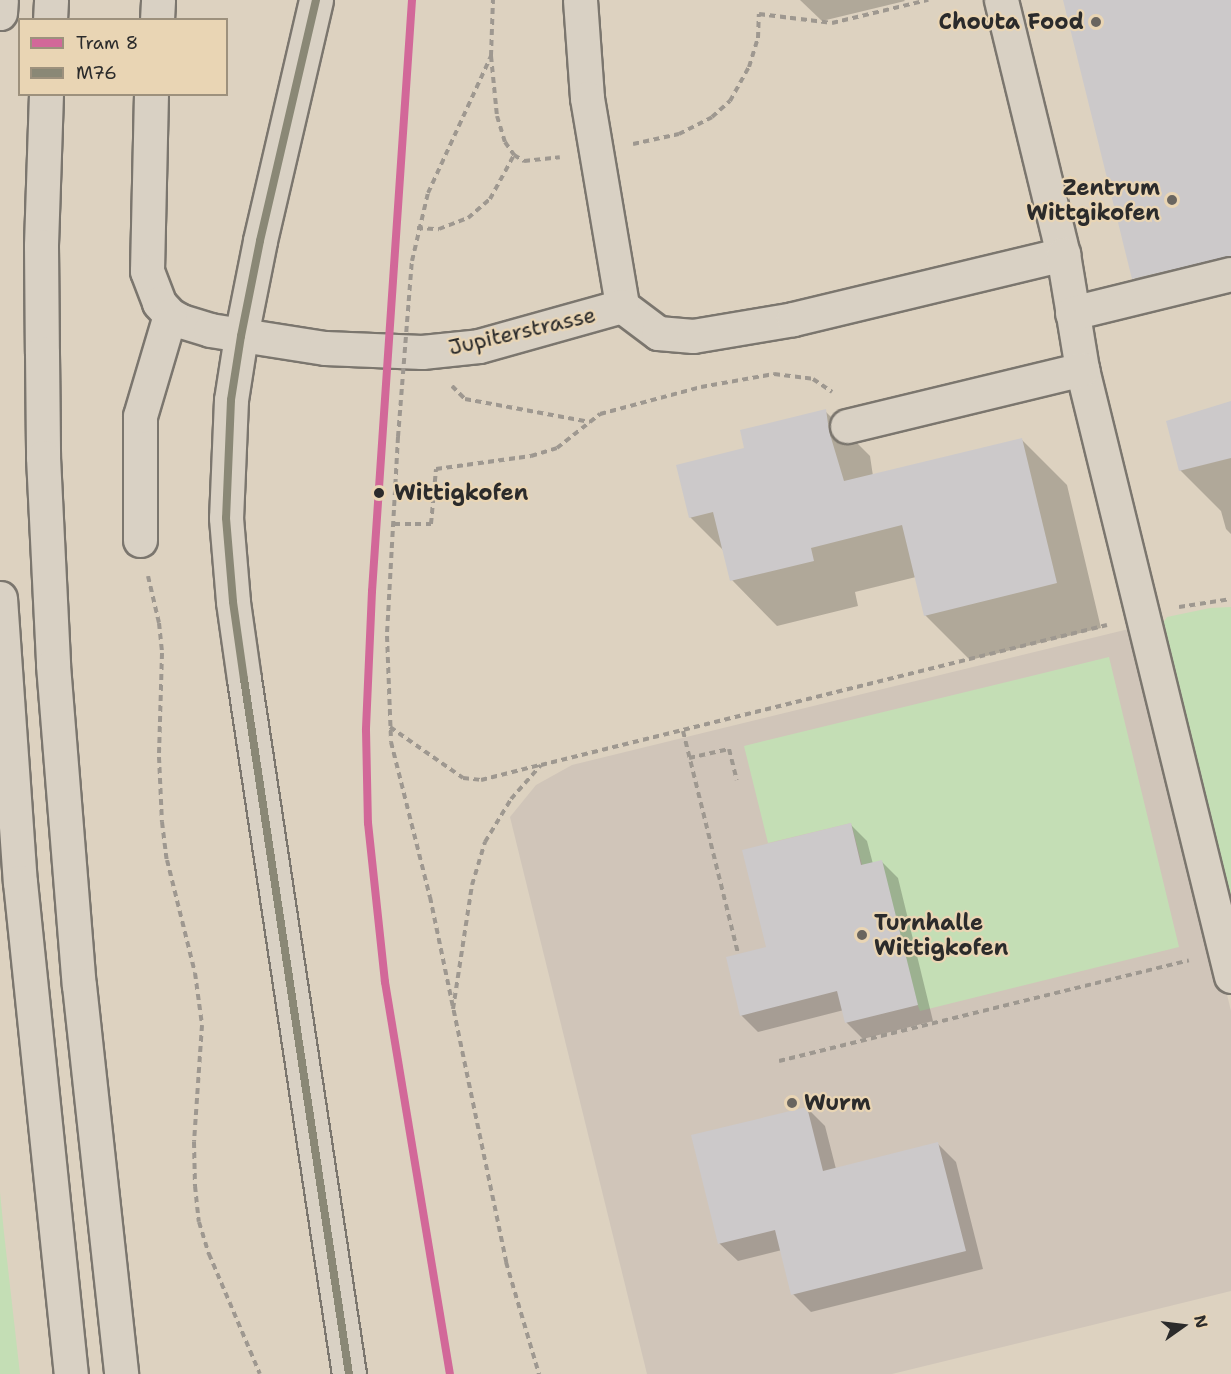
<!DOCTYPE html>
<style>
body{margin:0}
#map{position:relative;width:1231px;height:1374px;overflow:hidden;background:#ddd2c0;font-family:"Shantell Sans",sans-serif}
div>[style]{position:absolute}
.built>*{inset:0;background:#d0c5b9}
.green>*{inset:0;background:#c4deb5}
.shadow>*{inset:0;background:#0003}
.building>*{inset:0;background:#ccc9ca}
.path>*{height:4px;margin-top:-2px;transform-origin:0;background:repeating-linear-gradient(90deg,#9e9890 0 6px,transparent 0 10.5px)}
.roads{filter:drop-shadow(2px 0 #7b766e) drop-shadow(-2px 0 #7b766e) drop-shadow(0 2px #7b766e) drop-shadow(0 -2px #7b766e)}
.minor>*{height:33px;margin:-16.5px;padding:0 16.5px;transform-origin:16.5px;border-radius:16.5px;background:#d9d1c4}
.highway>*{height:33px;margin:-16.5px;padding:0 16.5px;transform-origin:16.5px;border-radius:16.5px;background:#d9d1c4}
.path-bridge>*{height:4px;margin-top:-2px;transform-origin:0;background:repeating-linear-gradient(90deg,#9e9890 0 6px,transparent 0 10.5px)}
.bus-1>*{height:8px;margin:-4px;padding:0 4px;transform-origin:4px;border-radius:4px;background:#8a8876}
.tram-1>*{height:8px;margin:-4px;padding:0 4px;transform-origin:4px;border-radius:4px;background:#d26899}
.dots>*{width:16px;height:16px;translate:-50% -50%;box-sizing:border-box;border:3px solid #e9d5b4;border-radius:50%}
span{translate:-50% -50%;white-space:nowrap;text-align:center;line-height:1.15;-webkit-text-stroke:4.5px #e9d5b4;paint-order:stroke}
.poi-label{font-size:22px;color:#2b2b2b;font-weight:700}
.right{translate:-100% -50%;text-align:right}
.left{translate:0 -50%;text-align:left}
.street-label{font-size:22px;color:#2b2b2b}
.stop-label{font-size:22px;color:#2b2b2b;font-weight:700}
.legend{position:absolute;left:18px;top:18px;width:210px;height:78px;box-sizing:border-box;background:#e9d5b4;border:2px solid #9d917d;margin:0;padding:8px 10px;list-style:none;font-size:18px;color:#2b2b2b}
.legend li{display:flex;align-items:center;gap:12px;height:30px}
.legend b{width:30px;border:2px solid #9d917d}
.north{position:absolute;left:1153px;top:1296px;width:60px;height:60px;-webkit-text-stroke:4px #e9d5b4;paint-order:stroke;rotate:76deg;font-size:16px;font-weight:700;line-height:24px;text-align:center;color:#2b2b2b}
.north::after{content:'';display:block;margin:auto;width:21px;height:27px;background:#2b2b2b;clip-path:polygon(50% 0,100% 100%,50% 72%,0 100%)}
</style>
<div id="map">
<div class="built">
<i style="clip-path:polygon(1137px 627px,1231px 1011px,1231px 1291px,892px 1374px,647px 1374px,510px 817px,536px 785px,572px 765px)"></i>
</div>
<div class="green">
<i style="clip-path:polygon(1231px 607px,1231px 904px,1228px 905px,1159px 629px,1167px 617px,1210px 608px)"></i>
<i style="clip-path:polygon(1109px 657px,1179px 947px,920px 1011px,862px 865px,851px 823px,768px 843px,744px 746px)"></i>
<i style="clip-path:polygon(0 1192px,4px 1233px,20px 1374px,0 1374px)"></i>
</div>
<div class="shadow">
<i style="clip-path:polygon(800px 0,904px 0,905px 1px,822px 21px)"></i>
<i style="clip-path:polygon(1064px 0,1231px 0,1231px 277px,1152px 296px,1134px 278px)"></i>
<i style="clip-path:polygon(1231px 403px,1231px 534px,1226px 529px,1221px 511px,1180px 470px)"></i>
<i style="clip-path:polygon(825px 411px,870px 456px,873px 476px,1022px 440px,1067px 485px,1101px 628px,970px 660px,925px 615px,916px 577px,855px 592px,858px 606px,777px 626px,732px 580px,724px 551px,690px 517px,746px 449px)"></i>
<i style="clip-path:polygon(850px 824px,867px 841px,873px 864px,882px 862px,898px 878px,933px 1021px,863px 1039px,846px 1022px,844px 1010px,758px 1032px,741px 1015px,767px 948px)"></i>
<i style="clip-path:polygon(807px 1108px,825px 1126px,836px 1169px,938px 1144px,956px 1162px,983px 1269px,811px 1312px,793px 1294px,782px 1250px,738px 1261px,719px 1243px)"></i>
</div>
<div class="building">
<i style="clip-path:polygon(1063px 0,1231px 0,1231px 256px,1132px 279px)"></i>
<i style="clip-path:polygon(1231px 401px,1231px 458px,1179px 471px,1166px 421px)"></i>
<i style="clip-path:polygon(826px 409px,829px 431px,844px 481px,1022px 438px,1057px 583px,924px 616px,902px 525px,811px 548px,814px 561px,730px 581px,713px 512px,689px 518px,676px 465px,744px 448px,740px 430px)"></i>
<i style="clip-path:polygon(851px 823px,861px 865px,882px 860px,918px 1005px,845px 1023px,837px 991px,740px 1016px,726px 957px,766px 947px,742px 850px)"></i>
<i style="clip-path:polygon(807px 1107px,823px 1171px,938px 1142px,966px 1251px,791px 1295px,775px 1230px,718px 1244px,691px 1135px)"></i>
</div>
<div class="path">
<i style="left:491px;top:56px;width:60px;rotate:84.3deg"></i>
<i style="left:497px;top:116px;width:27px;rotate:73deg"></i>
<i style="left:505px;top:142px;width:16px;rotate:55deg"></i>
<i style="left:514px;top:155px;width:12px;rotate:31deg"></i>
<i style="left:524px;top:161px;width:36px;rotate:-6deg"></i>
<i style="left:633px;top:144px;width:47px;rotate:-12.3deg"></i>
<i style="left:679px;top:134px;width:37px;rotate:-27deg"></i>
<i style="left:712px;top:117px;width:24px;rotate:-42deg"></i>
<i style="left:730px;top:101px;width:39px;rotate:-61deg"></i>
<i style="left:749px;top:67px;width:30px;rotate:-73deg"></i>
<i style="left:758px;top:38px;width:24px;rotate:-88deg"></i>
<i style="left:759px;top:14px;width:74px;rotate:7deg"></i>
<i style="left:832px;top:23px;width:99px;rotate:-13.5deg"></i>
<i style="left:417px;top:228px;width:22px;rotate:3deg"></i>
<i style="left:439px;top:229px;width:31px;rotate:-21deg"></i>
<i style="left:468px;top:218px;width:29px;rotate:-41deg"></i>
<i style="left:490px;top:199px;width:50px;rotate:-61.4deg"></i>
<i style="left:412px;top:261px;width:70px;rotate:-76.8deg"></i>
<i style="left:428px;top:193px;width:151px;rotate:-65.3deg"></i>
<i style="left:491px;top:56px;width:56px;rotate:-88deg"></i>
<i style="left:452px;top:386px;width:18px;rotate:45deg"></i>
<i style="left:465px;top:399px;width:127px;rotate:10.4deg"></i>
<i style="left:398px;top:437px;width:199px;rotate:93.2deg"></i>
<i style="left:387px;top:636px;width:106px;rotate:87.8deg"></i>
<i style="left:391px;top:742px;width:160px;rotate:75.9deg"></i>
<i style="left:430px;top:897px;width:373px;rotate:78.2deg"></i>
<i style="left:506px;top:1262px;width:117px;rotate:73.6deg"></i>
<i style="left:394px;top:524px;width:37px"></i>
<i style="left:431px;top:524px;width:55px;rotate:-84.8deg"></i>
<i style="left:436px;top:469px;width:96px;rotate:-7.8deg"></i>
<i style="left:531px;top:456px;width:27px;rotate:-17deg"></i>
<i style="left:557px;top:448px;width:55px;rotate:-38.3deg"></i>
<i style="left:600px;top:414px;width:105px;rotate:-15deg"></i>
<i style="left:701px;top:387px;width:74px;rotate:-10.1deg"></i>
<i style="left:774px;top:374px;width:39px;rotate:7deg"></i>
<i style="left:813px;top:379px;width:23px;rotate:34deg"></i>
<i style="left:148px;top:576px;width:48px;rotate:76.8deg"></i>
<i style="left:159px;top:623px;width:30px;rotate:84deg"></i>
<i style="left:162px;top:653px;width:104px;rotate:91.7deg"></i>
<i style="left:159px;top:757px;width:65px;rotate:87.4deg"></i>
<i style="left:162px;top:822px;width:38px;rotate:83deg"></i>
<i style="left:167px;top:860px;width:116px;rotate:76.1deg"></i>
<i style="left:195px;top:973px;width:52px;rotate:82.3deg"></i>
<i style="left:202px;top:1025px;width:117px;rotate:93.9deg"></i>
<i style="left:194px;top:1142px;width:44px;rotate:88.7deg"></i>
<i style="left:195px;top:1186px;width:36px;rotate:84deg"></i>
<i style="left:199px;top:1222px;width:34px;rotate:73deg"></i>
<i style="left:209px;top:1254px;width:130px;rotate:67deg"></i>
<i style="left:1179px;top:607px;width:53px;rotate:-8.7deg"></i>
<i style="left:390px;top:727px;width:89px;rotate:34.9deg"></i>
<i style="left:463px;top:778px;width:18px;rotate:6deg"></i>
<i style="left:481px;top:780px;width:61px;rotate:-14.3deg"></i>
<i style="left:683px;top:731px;width:230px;rotate:76.1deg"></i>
<i style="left:689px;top:758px;width:41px;rotate:-12.7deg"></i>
<i style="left:729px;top:749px;width:32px;rotate:76deg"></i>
<i style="left:453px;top:1009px;width:125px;rotate:-81.3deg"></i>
<i style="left:472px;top:885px;width:45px;rotate:-73.2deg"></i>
<i style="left:485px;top:842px;width:50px;rotate:-58.8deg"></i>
<i style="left:511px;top:799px;width:45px;rotate:-48.6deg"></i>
<i style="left:541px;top:765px;width:583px;rotate:-13.89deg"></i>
<i style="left:779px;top:1061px;width:422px;rotate:-13.8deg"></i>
</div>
<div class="roads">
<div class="minor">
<i style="left:316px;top:0;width:247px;rotate:103.1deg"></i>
<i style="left:260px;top:241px;width:97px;rotate:101.3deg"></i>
<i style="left:241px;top:336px;width:65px;rotate:98.9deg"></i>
<i style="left:231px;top:400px;width:118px;rotate:92.4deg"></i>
<i style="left:226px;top:518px;width:84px;rotate:85.2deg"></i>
<i style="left:233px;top:602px;width:78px;rotate:81.9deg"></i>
<i style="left:244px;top:679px;width:703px;rotate:81.41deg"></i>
<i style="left:580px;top:0;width:98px;rotate:85.9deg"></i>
<i style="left:587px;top:98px;width:211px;rotate:80.4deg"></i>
<i style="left:622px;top:306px;width:45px;rotate:36.9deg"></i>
<i style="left:658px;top:333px;width:35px;rotate:5deg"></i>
<i style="left:693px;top:336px;width:101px;rotate:-9.6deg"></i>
<i style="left:793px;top:319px;width:278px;rotate:-13.5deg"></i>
<i style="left:1001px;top:0;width:261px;rotate:76.3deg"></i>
<i style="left:1063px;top:254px;width:117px;rotate:80.6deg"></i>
<i style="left:1082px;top:369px;width:625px;rotate:76.21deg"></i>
<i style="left:157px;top:20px;width:20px;rotate:-87deg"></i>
<i style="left:151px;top:94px;width:177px;rotate:91.3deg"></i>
<i style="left:147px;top:271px;width:34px;rotate:69deg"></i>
<i style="left:159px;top:303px;width:16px;rotate:47deg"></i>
<i style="left:170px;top:315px;width:13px;rotate:29deg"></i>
<i style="left:181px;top:321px;width:30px;rotate:17deg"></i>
<i style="left:210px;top:330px;width:116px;rotate:8.9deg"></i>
<i style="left:325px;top:348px;width:97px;rotate:2.4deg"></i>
<i style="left:422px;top:352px;width:57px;rotate:-6deg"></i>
<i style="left:479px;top:346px;width:148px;rotate:-15.6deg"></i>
<i style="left:1072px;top:313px;width:164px;rotate:-13.8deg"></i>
<i style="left:847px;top:426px;width:242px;rotate:-13.6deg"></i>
<i style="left:140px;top:540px;width:124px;rotate:-90deg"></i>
<i style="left:140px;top:416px;width:105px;rotate:-73.5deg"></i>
</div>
<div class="highway">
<i style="left:0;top:13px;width:13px;rotate:-86deg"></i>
<i style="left:50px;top:20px;width:20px;rotate:-87deg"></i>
<i style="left:46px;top:94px;width:152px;rotate:91.9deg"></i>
<i style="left:41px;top:246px;width:107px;rotate:89.5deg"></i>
<i style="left:42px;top:353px;width:104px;rotate:89.4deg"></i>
<i style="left:43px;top:457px;width:208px;rotate:87.2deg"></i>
<i style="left:53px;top:665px;width:321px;rotate:85.4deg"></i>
<i style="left:79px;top:985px;width:391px;rotate:83.8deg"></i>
<i style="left:0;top:598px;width:285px;rotate:86deg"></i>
<i style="left:20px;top:882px;width:495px;rotate:84.1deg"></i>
</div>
</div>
<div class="path-bridge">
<i style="left:398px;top:437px;width:177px;rotate:-85.5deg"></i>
</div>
<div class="bus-1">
<i style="left:316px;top:0;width:247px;rotate:103.1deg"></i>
<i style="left:260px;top:241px;width:97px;rotate:101.3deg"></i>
<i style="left:241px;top:336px;width:65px;rotate:98.9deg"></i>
<i style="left:231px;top:400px;width:118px;rotate:92.4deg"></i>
<i style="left:226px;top:518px;width:84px;rotate:85.2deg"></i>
<i style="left:233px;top:602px;width:78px;rotate:81.9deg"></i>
<i style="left:244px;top:679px;width:703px;rotate:81.41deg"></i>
</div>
<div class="tram-1">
<i style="left:412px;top:0;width:592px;rotate:93.87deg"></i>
<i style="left:372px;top:591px;width:139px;rotate:92.5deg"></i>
<i style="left:366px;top:730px;width:93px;rotate:88.8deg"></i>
<i style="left:368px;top:823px;width:160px;rotate:83.9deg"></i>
<i style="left:385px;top:982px;width:397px;rotate:80.6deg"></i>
</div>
<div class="dots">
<i style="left:1096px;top:22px;background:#69655f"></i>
<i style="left:1172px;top:200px;background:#69655f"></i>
<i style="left:379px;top:493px;background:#2b2b2b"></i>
<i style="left:862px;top:935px;background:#69655f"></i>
<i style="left:792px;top:1103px;background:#69655f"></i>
</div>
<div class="poi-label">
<span class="right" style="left:1084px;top:22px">Chouta Food</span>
<span class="right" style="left:1160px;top:200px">Zentrum<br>Wittgikofen</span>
<span class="left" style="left:874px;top:935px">Turnhalle<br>Wittigkofen</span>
<span class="left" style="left:804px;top:1103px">Wurm</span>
</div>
<div class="street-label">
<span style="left:522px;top:331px;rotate:-13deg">Jupiterstrasse</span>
</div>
<div class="stop-label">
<span class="left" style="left:394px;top:493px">Wittigkofen</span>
</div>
<ul class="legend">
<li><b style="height:8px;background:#d26899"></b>Tram 8</li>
<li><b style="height:8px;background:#8a8876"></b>M76</li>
</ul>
<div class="north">N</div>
</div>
